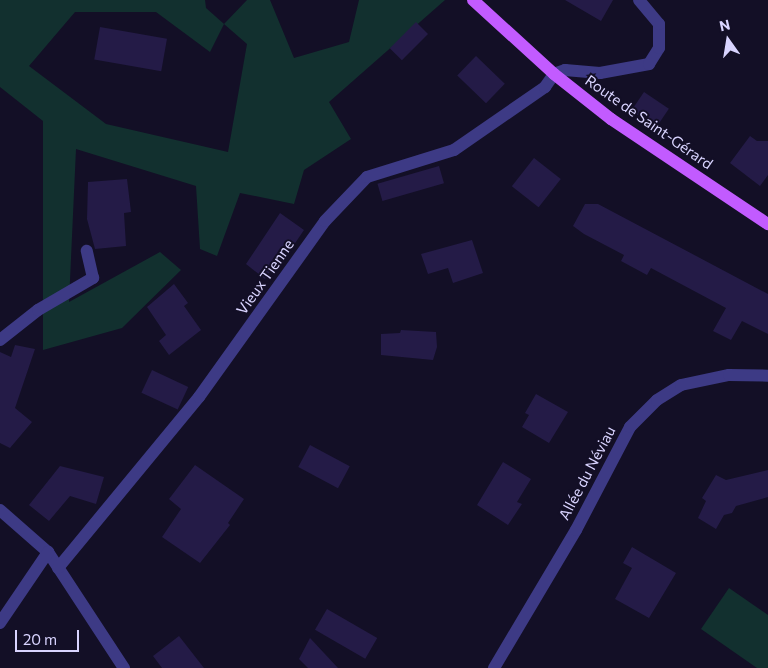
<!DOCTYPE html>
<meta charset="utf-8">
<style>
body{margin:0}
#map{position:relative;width:768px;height:668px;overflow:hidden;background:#130f26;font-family:Commissioner,sans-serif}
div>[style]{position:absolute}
.green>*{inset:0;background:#12302f}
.building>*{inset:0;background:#241b47;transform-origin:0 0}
.minor>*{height:12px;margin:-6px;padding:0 6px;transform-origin:6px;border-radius:6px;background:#3d3a85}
.major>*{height:12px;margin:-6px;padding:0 6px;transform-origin:6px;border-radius:6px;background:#c25bff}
span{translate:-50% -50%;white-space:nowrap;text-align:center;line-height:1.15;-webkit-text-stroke:4px #130f26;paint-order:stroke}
.street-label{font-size:15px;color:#d9d4ff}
.north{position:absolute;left:703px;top:15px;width:50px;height:50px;-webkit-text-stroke:4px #130f26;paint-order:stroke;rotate:347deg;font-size:14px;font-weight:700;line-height:20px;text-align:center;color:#d9d4ff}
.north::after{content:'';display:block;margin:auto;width:18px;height:22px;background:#d9d4ff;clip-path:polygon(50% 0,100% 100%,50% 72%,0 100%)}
.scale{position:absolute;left:15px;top:630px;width:64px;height:22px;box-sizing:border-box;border:2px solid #d9d4ff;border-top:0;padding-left:6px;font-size:15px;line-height:18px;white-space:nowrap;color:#d9d4ff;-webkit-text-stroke:4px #130f26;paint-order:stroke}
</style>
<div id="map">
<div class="green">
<i style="clip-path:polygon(evenodd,0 0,205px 0,206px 8px,224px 24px,247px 0,270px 0,294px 58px,349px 42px,359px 0,445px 0,329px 102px,351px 139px,304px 170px,294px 204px,240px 193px,217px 256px,200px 249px,196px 186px,76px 149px,69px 302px,160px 252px,181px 270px,122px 328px,43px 350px,43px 121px,0 87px,0 0,75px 12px,156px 12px,210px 52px,224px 24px,247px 44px,228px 152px,106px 124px,29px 66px,75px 12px)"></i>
<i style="clip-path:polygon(729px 588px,768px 615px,768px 668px,757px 668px,701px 629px)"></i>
</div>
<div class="building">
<i style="clip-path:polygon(565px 0,613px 0,601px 21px)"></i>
<i style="left:416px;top:22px;width:17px;height:37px;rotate:45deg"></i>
<i style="left:100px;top:27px;width:68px;height:33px;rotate:10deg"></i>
<i style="left:476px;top:56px;width:40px;height:27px;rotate:44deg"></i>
<i style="left:644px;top:92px;width:30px;height:23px;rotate:34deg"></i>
<i style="clip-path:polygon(750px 136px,757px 141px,768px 141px,768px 175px,760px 186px,730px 163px)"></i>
<i style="left:534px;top:158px;width:34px;height:36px;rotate:38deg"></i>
<i style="left:439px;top:166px;width:18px;height:64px;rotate:74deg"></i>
<i style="clip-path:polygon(127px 179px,131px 212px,124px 213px,126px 246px,95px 249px,87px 219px,88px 182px)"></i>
<i style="clip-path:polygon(585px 204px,598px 204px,768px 294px,768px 334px,742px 321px,731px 340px,713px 331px,726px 308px,651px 268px,647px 275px,621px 261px,624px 255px,584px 234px,573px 226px)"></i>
<i style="clip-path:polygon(280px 213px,304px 230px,281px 264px,277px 262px,265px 279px,246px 264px)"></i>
<i style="clip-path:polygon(472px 240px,483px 273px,453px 283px,448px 268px,428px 274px,421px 254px)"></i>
<i style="clip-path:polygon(174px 284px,188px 303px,184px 306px,201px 330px,169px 355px,159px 341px,166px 335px,147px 307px)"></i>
<i style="clip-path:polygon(401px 330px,436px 332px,437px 347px,433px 360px,381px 355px,381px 334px,400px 333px)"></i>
<i style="clip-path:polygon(15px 345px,35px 349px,15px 408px,32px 422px,10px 448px,0 443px,0 352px,11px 357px)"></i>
<i style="left:152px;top:370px;width:40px;height:25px;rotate:25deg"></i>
<i style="clip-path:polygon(536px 394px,568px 412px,549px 443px,522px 427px,529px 415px,525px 413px)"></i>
<i style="left:310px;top:445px;width:45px;height:25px;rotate:28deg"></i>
<i style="clip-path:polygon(503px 462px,531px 479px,517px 502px,522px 504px,508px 525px,477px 505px)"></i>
<i style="clip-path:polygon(195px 465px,244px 499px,228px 523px,230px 525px,200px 563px,162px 537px,181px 509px,169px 499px)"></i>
<i style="clip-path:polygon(60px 466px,104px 477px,96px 504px,70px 496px,49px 521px,29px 505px)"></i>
<i style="clip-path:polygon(768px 470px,768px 497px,736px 506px,732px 513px,724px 515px,716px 529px,698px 518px,706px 501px,702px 498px,716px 475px,726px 480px)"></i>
<i style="clip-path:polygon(632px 547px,676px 573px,649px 618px,615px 599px,632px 568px,623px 563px)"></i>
<i style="left:327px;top:609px;width:58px;height:24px;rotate:30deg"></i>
<i style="clip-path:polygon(179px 636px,204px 668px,162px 668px,153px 656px)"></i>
<i style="clip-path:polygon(310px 638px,338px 668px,308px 668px,299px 659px)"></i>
</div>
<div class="minor">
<i style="left:0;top:340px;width:48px;rotate:-38.3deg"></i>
<i style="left:38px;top:310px;width:64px;rotate:-30.2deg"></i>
<i style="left:93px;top:278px;width:28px;rotate:-103deg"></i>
<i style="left:0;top:510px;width:64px;rotate:41.2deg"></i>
<i style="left:48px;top:552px;width:139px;rotate:56.8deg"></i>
<i style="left:58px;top:568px;width:222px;rotate:-50.5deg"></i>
<i style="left:199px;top:397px;width:216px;rotate:-54.4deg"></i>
<i style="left:325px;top:221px;width:61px;rotate:-46.3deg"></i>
<i style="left:367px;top:177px;width:91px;rotate:-17.2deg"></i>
<i style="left:454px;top:150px;width:111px;rotate:-34.7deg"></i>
<i style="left:545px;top:87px;width:16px;rotate:-55deg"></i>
<i style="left:554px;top:74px;width:12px;rotate:-20deg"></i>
<i style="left:565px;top:70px;width:35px;rotate:5deg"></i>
<i style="left:600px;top:73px;width:50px;rotate:-10.4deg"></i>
<i style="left:649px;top:64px;width:19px;rotate:-58deg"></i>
<i style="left:659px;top:48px;width:24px;rotate:-90deg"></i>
<i style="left:659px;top:24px;width:31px;rotate:-130deg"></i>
<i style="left:0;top:623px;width:86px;rotate:-55.9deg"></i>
<i style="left:494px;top:668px;width:161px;rotate:-59.3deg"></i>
<i style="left:576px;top:530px;width:116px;rotate:-62.3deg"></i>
<i style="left:630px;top:427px;width:38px;rotate:-45deg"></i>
<i style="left:657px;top:400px;width:28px;rotate:-32deg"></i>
<i style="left:681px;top:385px;width:49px;rotate:-11.8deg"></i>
<i style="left:729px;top:375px;width:39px;rotate:1deg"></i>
</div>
<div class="major">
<i style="left:473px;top:0;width:110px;rotate:42.4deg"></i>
<i style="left:554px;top:74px;width:73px;rotate:38.3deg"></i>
<i style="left:611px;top:119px;width:189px;rotate:33.8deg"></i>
</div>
<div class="street-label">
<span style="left:649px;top:122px;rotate:35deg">Route de Saint-Gérard</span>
<span style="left:265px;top:277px;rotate:-55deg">Vieux Tienne</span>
<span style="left:587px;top:473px;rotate:-62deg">Allée du Néviau</span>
</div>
<div class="north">N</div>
<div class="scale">20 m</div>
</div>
